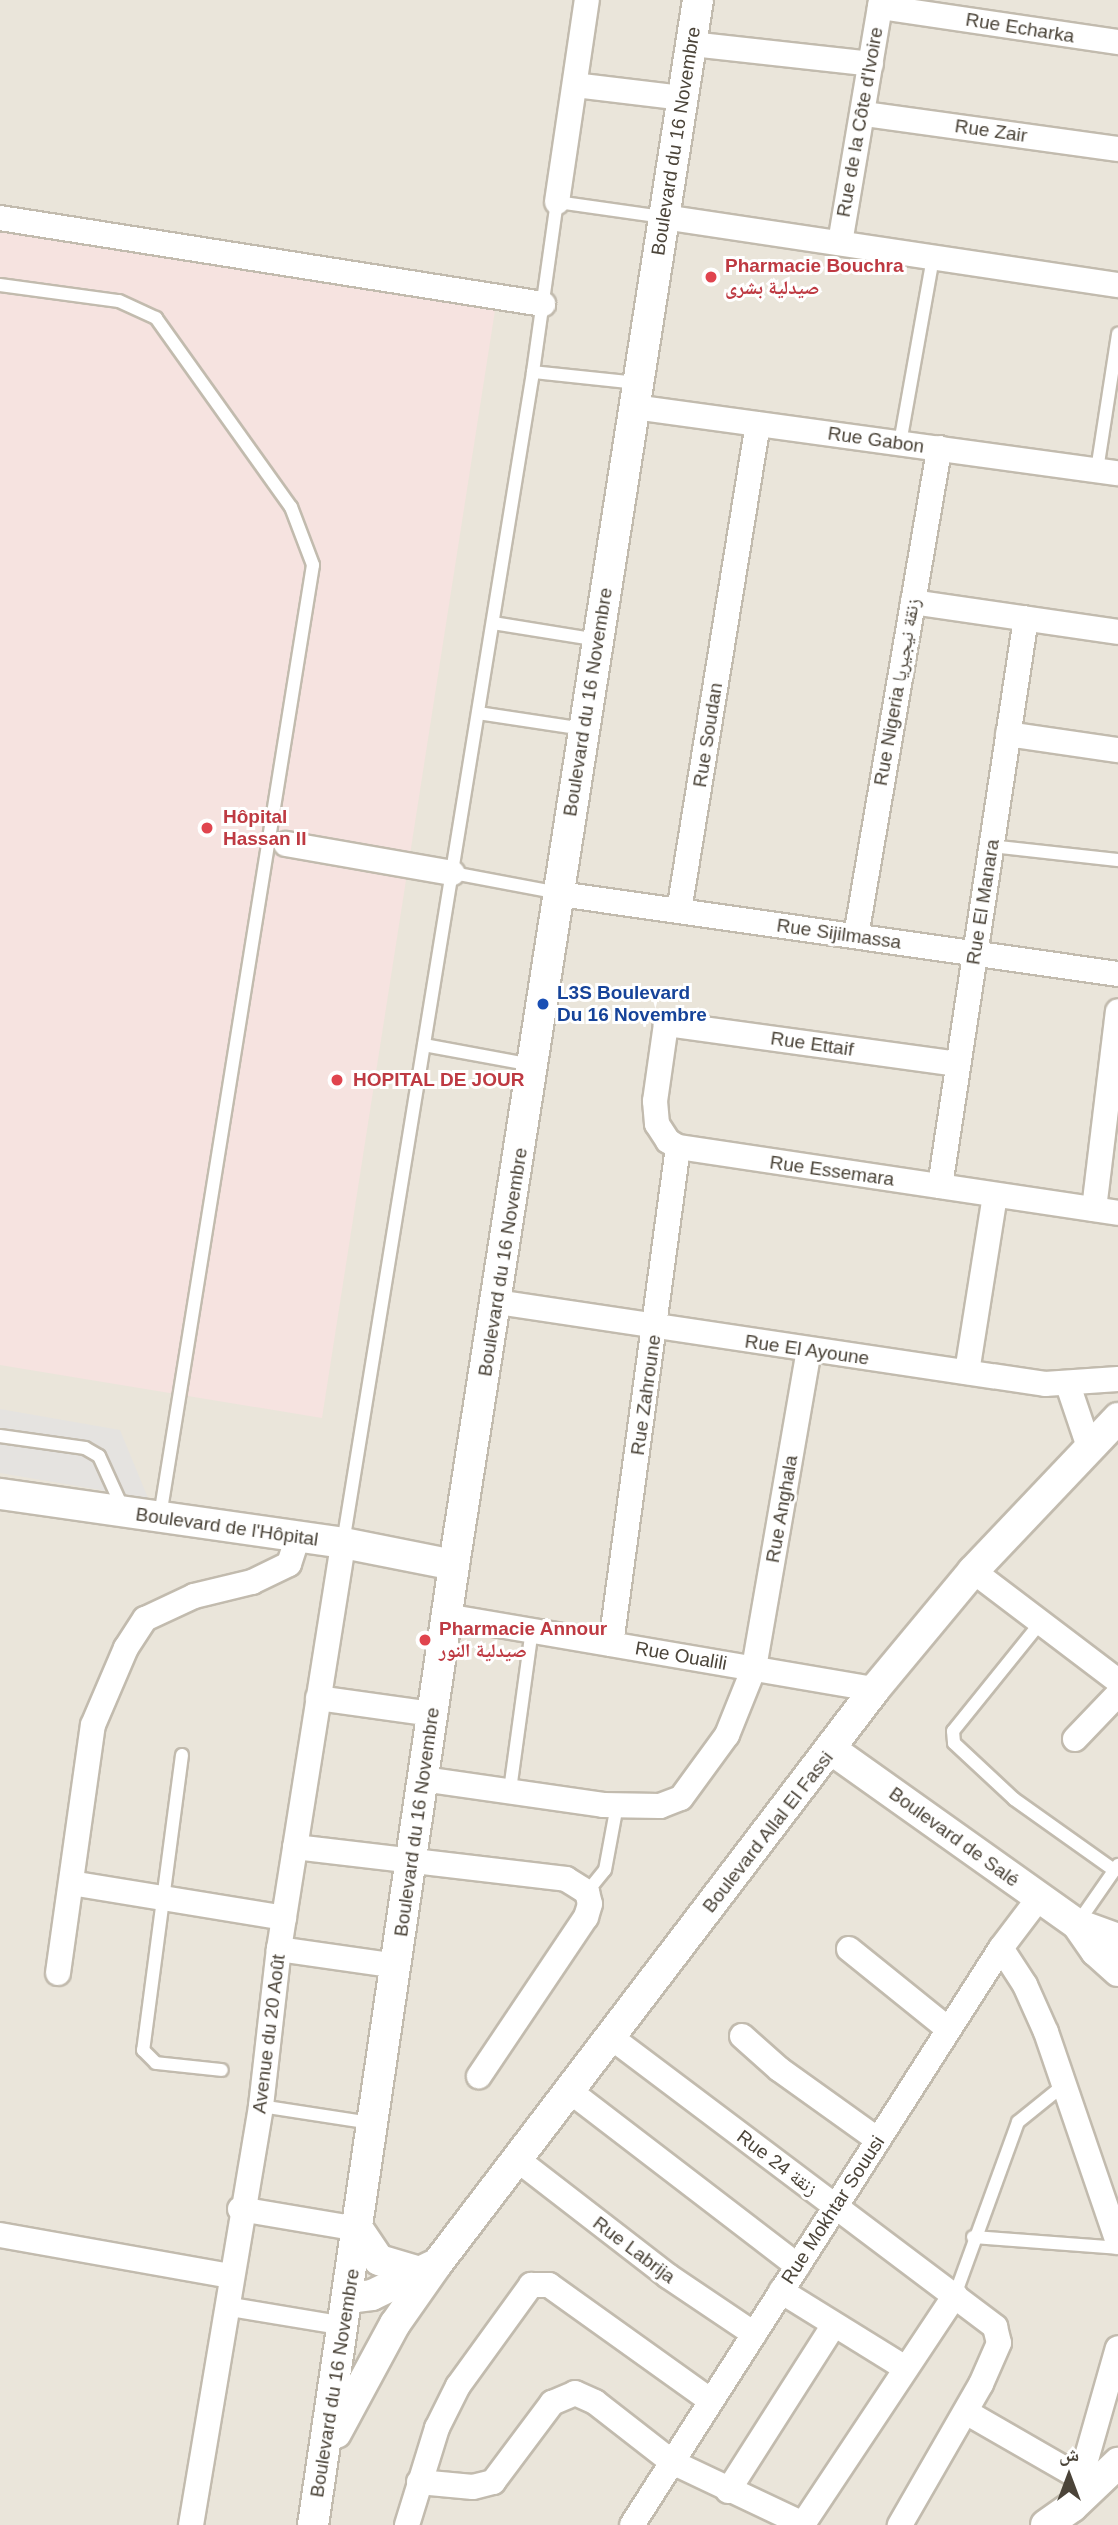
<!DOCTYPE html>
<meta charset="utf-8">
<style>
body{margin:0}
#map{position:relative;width:1118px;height:2525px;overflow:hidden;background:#f6f3ec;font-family:Helvetica,"Noto Naskh Arabic",sans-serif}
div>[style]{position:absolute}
.residential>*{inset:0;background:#eae5da;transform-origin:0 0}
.medical>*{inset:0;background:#f6e3e0}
.parking>*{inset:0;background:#e5e3e0}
.roads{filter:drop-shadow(2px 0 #c2bbae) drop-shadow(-2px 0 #c2bbae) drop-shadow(0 2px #c2bbae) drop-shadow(0 -2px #c2bbae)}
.service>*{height:12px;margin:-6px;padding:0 6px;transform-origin:6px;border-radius:6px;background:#fff}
.pedestrian>*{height:18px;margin:-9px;padding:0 9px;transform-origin:9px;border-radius:9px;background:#fff}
.minor>*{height:24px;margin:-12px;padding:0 12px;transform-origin:12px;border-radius:12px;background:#fff}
.tertiary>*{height:30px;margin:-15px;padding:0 15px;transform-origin:15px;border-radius:15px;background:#fff}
.dots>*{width:19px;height:19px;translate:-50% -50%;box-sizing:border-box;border:4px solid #fff;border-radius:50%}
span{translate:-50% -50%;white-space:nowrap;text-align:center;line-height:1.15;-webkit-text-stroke:6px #fff;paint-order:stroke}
.street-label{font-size:19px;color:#4b4439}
.health-label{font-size:19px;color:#be3a42;font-weight:700}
.left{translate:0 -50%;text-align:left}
.transit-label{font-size:19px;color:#164399;font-weight:700}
.north{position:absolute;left:1034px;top:2441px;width:70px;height:70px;-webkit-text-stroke:5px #fff;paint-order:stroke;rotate:0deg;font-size:19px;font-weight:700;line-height:28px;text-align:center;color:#4b4439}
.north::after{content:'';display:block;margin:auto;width:24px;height:32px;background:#4b4439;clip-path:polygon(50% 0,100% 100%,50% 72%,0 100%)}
</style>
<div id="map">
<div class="residential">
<i style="left:0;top:0;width:1118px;height:2525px"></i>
</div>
<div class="medical">
<i style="clip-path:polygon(0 206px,498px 291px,322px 1418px,0 1365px)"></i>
</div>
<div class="parking">
<i style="clip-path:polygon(0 1409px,120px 1430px,148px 1498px,0 1473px)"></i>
</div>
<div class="roads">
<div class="service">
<i style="left:0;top:285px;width:120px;rotate:7.7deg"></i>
<i style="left:119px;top:301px;width:41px;rotate:24.7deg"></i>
<i style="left:156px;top:318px;width:232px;rotate:54.5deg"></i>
<i style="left:291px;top:507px;width:62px;rotate:69.2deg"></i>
<i style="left:313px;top:565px;width:963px;rotate:99.14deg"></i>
<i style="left:533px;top:372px;width:106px;rotate:6deg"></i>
<i style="left:900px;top:443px;width:189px;rotate:-79.9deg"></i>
<i style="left:1097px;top:470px;width:138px;rotate:-81.2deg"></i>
<i style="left:493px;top:623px;width:106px;rotate:9.2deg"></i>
<i style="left:478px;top:713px;width:107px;rotate:8.6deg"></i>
<i style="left:991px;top:846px;width:128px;rotate:6.3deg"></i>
<i style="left:453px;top:873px;width:108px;rotate:10.7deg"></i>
<i style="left:424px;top:1045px;width:111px;rotate:10.4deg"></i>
<i style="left:0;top:1436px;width:86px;rotate:8deg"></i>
<i style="left:85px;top:1448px;width:16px;rotate:30deg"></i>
<i style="left:99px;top:1456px;width:58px;rotate:65.6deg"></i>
<i style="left:343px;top:1543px;width:1186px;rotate:-80.78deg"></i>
<i style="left:533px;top:372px;width:172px;rotate:-82deg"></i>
<i style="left:557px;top:202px;width:107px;rotate:8.1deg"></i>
<i style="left:1041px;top:1622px;width:140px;rotate:128.9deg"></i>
<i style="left:953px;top:1731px;width:12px;rotate:85deg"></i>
<i style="left:954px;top:1743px;width:82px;rotate:43deg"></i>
<i style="left:1014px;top:1799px;width:123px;rotate:35.4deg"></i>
<i style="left:182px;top:1755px;width:298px;rotate:97.5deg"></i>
<i style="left:143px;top:2050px;width:18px;rotate:45deg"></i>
<i style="left:156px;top:2063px;width:66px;rotate:6.1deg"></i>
<i style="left:510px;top:1790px;width:162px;rotate:-82.2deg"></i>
<i style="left:587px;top:1892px;width:28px;rotate:-51deg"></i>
<i style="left:605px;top:1870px;width:66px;rotate:-79.5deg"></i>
<i style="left:1077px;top:1924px;width:72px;rotate:-55.2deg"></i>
<i style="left:261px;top:2106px;width:111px;rotate:8.8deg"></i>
<i style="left:973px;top:2237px;width:145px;rotate:4.3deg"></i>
<i style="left:955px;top:2295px;width:184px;rotate:-70deg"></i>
<i style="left:1018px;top:2122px;width:60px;rotate:-39deg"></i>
</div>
<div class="pedestrian">
<i style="left:225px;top:2306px;width:121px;rotate:9.5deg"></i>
</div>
<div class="minor">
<i style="left:880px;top:7px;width:241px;rotate:8.4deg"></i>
<i style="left:691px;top:44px;width:181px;rotate:6.3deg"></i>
<i style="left:575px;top:85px;width:108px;rotate:6.9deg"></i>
<i style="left:865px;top:114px;width:255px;rotate:7.9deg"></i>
<i style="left:557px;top:202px;width:204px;rotate:-81.6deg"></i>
<i style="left:663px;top:217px;width:460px;rotate:8.5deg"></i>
<i style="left:0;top:218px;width:550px;rotate:9deg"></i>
<i style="left:840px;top:243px;width:246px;rotate:-80.4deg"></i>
<i style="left:634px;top:407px;width:488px;rotate:7.8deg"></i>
<i style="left:913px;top:602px;width:207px;rotate:8.3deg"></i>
<i style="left:1008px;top:734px;width:111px;rotate:8.3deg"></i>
<i style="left:286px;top:844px;width:169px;rotate:9.9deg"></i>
<i style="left:560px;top:894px;width:564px;rotate:8.16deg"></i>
<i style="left:679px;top:911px;width:493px;rotate:-80.8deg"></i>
<i style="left:856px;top:936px;width:495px;rotate:-80.3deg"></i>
<i style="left:958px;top:1064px;width:295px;rotate:-172.2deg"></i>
<i style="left:666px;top:1024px;width:78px;rotate:98.1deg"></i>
<i style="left:655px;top:1101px;width:23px;rotate:85deg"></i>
<i style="left:657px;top:1124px;width:20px;rotate:57deg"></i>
<i style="left:668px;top:1141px;width:12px;rotate:31deg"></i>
<i style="left:678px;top:1147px;width:445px;rotate:8.5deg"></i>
<i style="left:940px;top:1186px;width:574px;rotate:-81.39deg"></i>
<i style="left:1094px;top:1209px;width:199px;rotate:-83.1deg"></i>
<i style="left:497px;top:1302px;width:554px;rotate:8.51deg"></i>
<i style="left:1045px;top:1384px;width:73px;rotate:-3.9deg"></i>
<i style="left:967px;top:1372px;width:178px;rotate:-81deg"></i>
<i style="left:1068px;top:1385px;width:65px;rotate:71.3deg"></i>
<i style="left:973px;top:1571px;width:182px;rotate:37.2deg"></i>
<i style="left:446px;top:1616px;width:435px;rotate:9.7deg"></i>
<i style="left:611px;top:1644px;width:501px;rotate:-82.32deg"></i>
<i style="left:318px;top:1698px;width:115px;rotate:8deg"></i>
<i style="left:1075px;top:1739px;width:62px;rotate:-46.3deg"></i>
<i style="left:423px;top:1779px;width:182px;rotate:8.2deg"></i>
<i style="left:603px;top:1805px;width:57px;rotate:1deg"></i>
<i style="left:660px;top:1806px;width:22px;rotate:-21deg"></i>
<i style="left:681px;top:1798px;width:78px;rotate:-53.9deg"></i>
<i style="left:727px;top:1735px;width:72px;rotate:-68.1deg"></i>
<i style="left:754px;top:1668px;width:322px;rotate:-80.2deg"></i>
<i style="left:295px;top:1847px;width:273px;rotate:6.7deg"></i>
<i style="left:566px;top:1879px;width:25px;rotate:32deg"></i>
<i style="left:587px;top:1892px;width:12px;rotate:76deg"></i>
<i style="left:590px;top:1904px;width:14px;rotate:107deg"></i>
<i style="left:586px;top:1917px;width:192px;rotate:123.9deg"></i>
<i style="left:71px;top:1883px;width:216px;rotate:9.3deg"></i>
<i style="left:1001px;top:1948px;width:44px;rotate:57deg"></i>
<i style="left:1025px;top:1985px;width:51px;rotate:65.9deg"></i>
<i style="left:1046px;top:2032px;width:222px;rotate:71.1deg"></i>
<i style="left:279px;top:1949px;width:119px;rotate:8.2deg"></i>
<i style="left:849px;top:1949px;width:127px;rotate:38.9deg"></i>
<i style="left:58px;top:1973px;width:250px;rotate:-82deg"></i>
<i style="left:93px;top:1725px;width:84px;rotate:-66.8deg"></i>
<i style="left:126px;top:1648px;width:35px;rotate:-57deg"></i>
<i style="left:145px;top:1619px;width:54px;rotate:-25.1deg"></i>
<i style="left:194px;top:1596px;width:60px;rotate:-13.6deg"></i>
<i style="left:252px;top:1582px;width:41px;rotate:-25.9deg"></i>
<i style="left:289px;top:1564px;width:28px;rotate:-72deg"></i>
<i style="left:742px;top:2036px;width:50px;rotate:41.7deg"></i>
<i style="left:779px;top:2069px;width:122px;rotate:35.6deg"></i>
<i style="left:612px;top:2038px;width:480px;rotate:37deg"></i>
<i style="left:995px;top:2327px;width:16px;rotate:76deg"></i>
<i style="left:999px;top:2343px;width:45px;rotate:113.7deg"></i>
<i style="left:981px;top:2384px;width:163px;rotate:119.9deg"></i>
<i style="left:571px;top:2092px;width:286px;rotate:37.5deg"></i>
<i style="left:518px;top:2160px;width:190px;rotate:37.7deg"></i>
<i style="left:668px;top:2276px;width:104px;rotate:34deg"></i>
<i style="left:240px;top:2209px;width:120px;rotate:9.6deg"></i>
<i style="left:0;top:2235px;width:234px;rotate:10.1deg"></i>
<i style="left:781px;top:2291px;width:146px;rotate:31.8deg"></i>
<i style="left:966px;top:2412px;width:133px;rotate:29.9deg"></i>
<i style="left:419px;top:2482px;width:54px;rotate:5.3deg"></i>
<i style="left:473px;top:2487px;width:21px;rotate:-14deg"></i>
<i style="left:493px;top:2482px;width:99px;rotate:-53.2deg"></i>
<i style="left:552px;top:2403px;width:25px;rotate:-23deg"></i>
<i style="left:575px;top:2393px;width:22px;rotate:24deg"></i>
<i style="left:595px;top:2402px;width:98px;rotate:37.9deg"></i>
<i style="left:672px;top:2462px;width:147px;rotate:25.3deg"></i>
<i style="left:728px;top:2491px;width:196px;rotate:-57.5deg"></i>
<i style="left:1072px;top:2509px;width:167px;rotate:-74.1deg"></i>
<i style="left:803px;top:2524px;width:275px;rotate:-56.4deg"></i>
<i style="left:191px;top:2525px;width:425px;rotate:-80.5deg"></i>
<i style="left:261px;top:2106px;width:158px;rotate:-83.5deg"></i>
<i style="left:279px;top:1949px;width:411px;rotate:-81deg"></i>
<i style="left:407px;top:2525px;width:102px;rotate:-72.8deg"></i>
<i style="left:437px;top:2428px;width:47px;rotate:-63.4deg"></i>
<i style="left:458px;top:2386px;width:125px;rotate:-54.1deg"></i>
<i style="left:531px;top:2285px;width:18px"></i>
<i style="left:549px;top:2285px;width:199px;rotate:35.6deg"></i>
<i style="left:632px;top:2525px;width:685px;rotate:-57.4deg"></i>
<i style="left:1001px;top:1948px;width:63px;rotate:-52.8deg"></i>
</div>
<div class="tertiary">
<i style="left:0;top:1494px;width:346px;rotate:8.1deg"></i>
<i style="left:343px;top:1543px;width:113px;rotate:11.2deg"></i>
<i style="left:832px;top:1750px;width:301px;rotate:35.4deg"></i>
<i style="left:1077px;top:1924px;width:44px;rotate:20.1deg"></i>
<i style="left:1077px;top:1924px;width:33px;rotate:55deg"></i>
<i style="left:1096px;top:1951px;width:30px;rotate:42deg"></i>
<i style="left:358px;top:2229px;width:37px;rotate:56deg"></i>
<i style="left:379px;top:2260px;width:43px;rotate:16.3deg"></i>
<i style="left:348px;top:2298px;width:24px;rotate:-7deg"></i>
<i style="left:372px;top:2295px;width:69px;rotate:-25.8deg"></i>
<i style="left:336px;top:2433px;width:124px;rotate:-61.6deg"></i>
<i style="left:395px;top:2324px;width:73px;rotate:-55deg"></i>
<i style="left:437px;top:2264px;width:723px;rotate:-52.7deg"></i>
<i style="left:875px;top:1689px;width:153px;rotate:-50.3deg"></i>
<i style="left:973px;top:1571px;width:211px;rotate:-46.5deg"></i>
<i style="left:313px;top:2525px;width:970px;rotate:-81.64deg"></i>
<i style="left:454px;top:1565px;width:1584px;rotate:-81.14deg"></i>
<i style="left:1046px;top:2525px;width:32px;rotate:-35deg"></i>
<i style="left:1072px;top:2507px;width:64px;rotate:-43.7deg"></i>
</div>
</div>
<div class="dots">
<i style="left:711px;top:277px;background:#e0444e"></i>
<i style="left:207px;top:828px;background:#e0444e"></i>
<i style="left:543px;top:1004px;background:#1a4fb4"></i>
<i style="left:337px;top:1080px;background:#e0444e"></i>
<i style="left:425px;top:1640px;background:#e0444e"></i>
</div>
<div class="street-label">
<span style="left:1020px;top:28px;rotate:9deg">Rue Echarka</span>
<span style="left:860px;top:122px;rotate:-80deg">Rue de la Côte d'Ivoire</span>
<span style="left:991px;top:131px;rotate:8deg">Rue Zair</span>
<span style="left:676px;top:141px;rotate:-81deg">Boulevard du 16 Novembre</span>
<span style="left:876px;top:440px;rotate:8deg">Rue Gabon</span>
<span style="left:897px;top:692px;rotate:-80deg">Rue Nigeria زنقة نيجيريا</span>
<span style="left:588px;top:702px;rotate:-81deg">Boulevard du 16 Novembre</span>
<span style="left:708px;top:735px;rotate:-81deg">Rue Soudan</span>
<span style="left:983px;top:902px;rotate:-81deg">Rue El Manara</span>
<span style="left:839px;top:934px;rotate:8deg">Rue Sijilmassa</span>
<span style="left:812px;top:1044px;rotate:8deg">Rue Ettaif</span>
<span style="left:832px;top:1171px;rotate:8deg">Rue Essemara</span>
<span style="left:503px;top:1262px;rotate:-81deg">Boulevard du 16 Novembre</span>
<span style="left:807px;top:1350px;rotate:8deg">Rue El Ayoune</span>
<span style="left:646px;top:1395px;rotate:-82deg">Rue Zahroune</span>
<span style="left:782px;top:1509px;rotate:-80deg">Rue Anghala</span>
<span style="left:227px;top:1527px;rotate:8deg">Boulevard de l'Hôpital</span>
<span style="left:681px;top:1656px;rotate:10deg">Rue Oualili</span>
<span style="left:417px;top:1822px;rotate:-82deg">Boulevard du 16 Novembre</span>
<span style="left:768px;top:1832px;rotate:-52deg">Boulevard Allal El Fassi</span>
<span style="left:954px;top:1837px;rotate:36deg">Boulevard de Salé</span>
<span style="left:269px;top:2034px;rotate:-83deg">Avenue du 20 Août</span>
<span style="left:777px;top:2163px;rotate:37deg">Rue 24 زنقة</span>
<span style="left:833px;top:2210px;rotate:-57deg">Rue Mokhtar Souusi</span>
<span style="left:634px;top:2250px;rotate:37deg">Rue Labrija</span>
<span style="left:335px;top:2383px;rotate:-81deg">Boulevard du 16 Novembre</span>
</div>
<div class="health-label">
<span class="left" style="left:725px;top:277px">Pharmacie Bouchra<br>صيدلية بشرى</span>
<span class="left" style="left:223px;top:828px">Hôpital<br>Hassan II</span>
<span class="left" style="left:353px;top:1080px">HOPITAL DE JOUR</span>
<span class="left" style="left:439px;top:1640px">Pharmacie Annour<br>صيدلية النور</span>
</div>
<div class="transit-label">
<span class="left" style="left:557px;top:1004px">L3S Boulevard<br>Du 16 Novembre</span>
</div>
<div class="north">ش</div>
</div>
